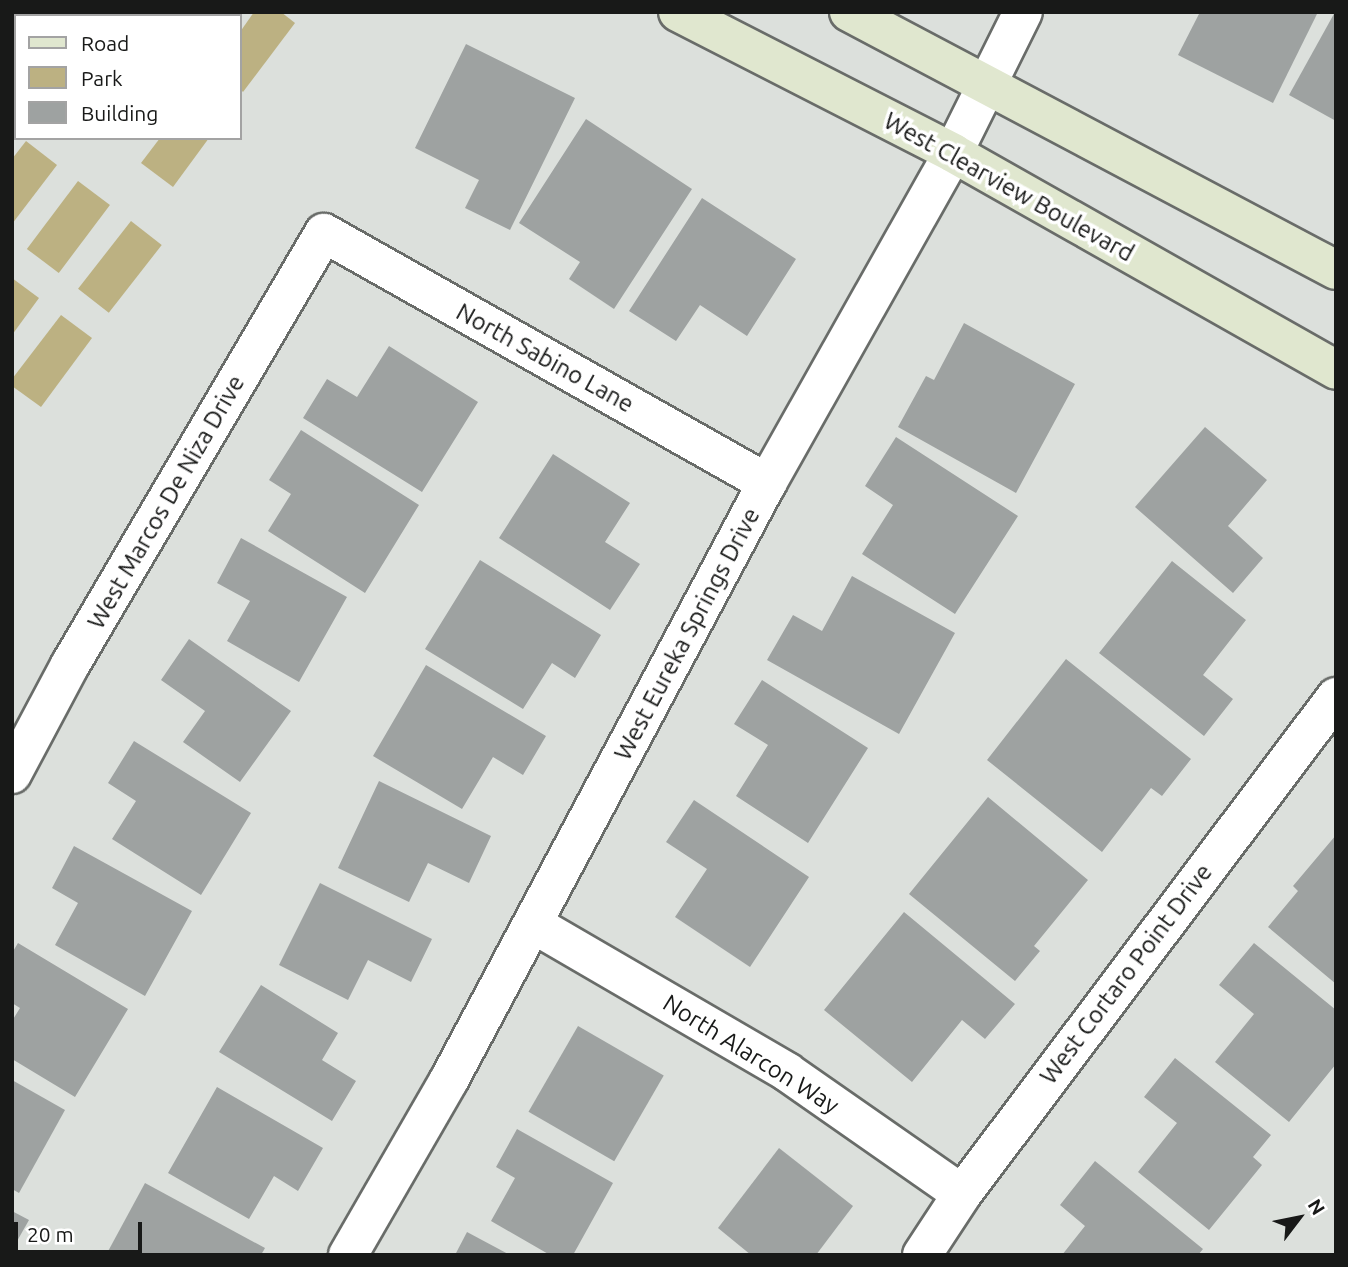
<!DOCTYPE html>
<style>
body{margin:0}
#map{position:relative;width:1348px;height:1267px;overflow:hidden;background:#dce0dc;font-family:Ubuntu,sans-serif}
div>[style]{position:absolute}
.green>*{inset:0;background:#bcb182;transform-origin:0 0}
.building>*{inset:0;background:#9ea2a1;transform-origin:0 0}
.roads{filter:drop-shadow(2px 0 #696c69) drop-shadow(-2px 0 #696c69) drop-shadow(0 2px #696c69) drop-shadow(0 -2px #696c69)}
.street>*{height:38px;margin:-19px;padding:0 19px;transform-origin:19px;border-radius:19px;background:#fff}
.secondary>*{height:38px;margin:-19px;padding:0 19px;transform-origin:19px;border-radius:19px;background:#e0e7cf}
span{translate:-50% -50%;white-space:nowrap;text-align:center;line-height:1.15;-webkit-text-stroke:7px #fff;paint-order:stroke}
.street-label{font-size:24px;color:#181918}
.frame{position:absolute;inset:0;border:14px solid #181918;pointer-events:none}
.legend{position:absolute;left:14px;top:14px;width:228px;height:126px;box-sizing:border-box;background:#fff;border:2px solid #a3a3a3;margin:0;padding:9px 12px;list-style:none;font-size:21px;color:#181918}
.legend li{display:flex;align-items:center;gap:14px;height:35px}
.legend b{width:35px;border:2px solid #a3a3a3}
.north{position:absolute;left:1264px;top:1183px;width:70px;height:70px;-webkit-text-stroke:5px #fff;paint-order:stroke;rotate:58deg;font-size:19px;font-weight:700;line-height:28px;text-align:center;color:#181918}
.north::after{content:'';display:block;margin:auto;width:24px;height:32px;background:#181918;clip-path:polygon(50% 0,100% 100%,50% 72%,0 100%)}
.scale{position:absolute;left:14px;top:1222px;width:128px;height:32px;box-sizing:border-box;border:4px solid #181918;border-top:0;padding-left:9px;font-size:21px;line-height:24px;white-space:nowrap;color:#181918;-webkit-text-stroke:5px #fff;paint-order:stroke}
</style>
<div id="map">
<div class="green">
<i style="clip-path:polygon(254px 12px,281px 12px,295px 23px,243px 92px,240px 89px,240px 32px)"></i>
<i style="clip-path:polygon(160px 138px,209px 138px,173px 187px,141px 163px)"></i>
<i style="clip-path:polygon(26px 141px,57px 165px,12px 224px,12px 159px)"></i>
<i style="left:78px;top:181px;width:40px;height:85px;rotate:37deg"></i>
<i style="left:131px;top:221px;width:39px;height:86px;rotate:38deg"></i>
<i style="clip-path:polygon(12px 278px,39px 298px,12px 335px)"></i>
<i style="clip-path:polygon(61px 315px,92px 338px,41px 407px,12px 386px,12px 379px)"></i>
</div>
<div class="building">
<i style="clip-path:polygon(1200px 12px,1318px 12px,1273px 103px,1178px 55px)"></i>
<i style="clip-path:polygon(1335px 12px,1336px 12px,1336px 121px,1289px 95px)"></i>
<i style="clip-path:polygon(466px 44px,575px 98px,510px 230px,465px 208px,479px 180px,415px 148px)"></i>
<i style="clip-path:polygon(586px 119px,692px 189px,614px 309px,569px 279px,580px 262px,519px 223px)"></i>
<i style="clip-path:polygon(702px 198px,796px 259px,747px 336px,700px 305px,676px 341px,629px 311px)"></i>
<i style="clip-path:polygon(964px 323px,1075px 384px,1016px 493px,898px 427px,926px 376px,934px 380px)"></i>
<i style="clip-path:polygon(389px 346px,478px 402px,422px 492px,303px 418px,327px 379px,357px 397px)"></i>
<i style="clip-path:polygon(1205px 427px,1267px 480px,1228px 526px,1263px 558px,1233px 593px,1135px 507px)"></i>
<i style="clip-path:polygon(301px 430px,419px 505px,365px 593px,268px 531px,291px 494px,269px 480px)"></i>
<i style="clip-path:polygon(896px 437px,1018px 516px,955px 614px,862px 554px,893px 505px,865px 486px)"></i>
<i style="clip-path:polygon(553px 454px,630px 503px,605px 542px,640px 564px,610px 610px,499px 538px)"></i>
<i style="clip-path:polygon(241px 538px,347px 597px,299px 682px,227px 641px,250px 601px,217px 583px)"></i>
<i style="clip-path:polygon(480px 560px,601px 635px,575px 678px,552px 663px,523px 709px,425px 649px)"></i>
<i style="clip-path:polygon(1172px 561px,1246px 620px,1203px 675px,1233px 699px,1204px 736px,1099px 653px)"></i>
<i style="clip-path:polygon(852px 576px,955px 633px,899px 734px,767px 660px,793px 615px,822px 631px)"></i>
<i style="clip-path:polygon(189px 639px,291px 711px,240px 782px,183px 742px,205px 711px,161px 680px)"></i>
<i style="clip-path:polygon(1066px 659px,1191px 759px,1162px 796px,1151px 788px,1102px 852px,987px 760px)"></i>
<i style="clip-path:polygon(426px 665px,546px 736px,523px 775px,493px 757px,462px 809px,373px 756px)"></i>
<i style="clip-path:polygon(762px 680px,868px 748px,808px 843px,736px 796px,768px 745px,734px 724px)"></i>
<i style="clip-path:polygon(134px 741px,251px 813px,201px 895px,112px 839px,136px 801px,108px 783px)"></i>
<i style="clip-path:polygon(379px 781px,491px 836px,469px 883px,428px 863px,409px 902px,338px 868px)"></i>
<i style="clip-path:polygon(988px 797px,1088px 880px,1034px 946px,1040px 951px,1015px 981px,909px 894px)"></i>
<i style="clip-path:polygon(694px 800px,809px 877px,750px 967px,675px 917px,707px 869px,666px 842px)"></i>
<i style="clip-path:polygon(1336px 835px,1336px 984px,1268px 927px,1298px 891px,1293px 886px)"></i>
<i style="clip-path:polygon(74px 846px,192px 911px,145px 996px,55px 945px,78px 903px,52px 888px)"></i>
<i style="clip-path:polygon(320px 883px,432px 939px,411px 982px,368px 960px,348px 1000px,279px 965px)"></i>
<i style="clip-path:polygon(904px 912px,1015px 1004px,985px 1039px,962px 1020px,912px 1082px,824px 1010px)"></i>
<i style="clip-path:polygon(18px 943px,128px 1009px,75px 1097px,12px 1059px,12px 1021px,20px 1008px,12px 1003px,12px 953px)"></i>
<i style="clip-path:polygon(1254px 943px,1336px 1010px,1336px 1064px,1289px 1122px,1215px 1062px,1254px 1014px,1219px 985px)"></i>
<i style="clip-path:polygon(261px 985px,338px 1033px,322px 1060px,356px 1081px,332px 1121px,219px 1052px)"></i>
<i style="left:578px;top:1026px;width:99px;height:99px;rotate:30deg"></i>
<i style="clip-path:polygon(1175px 1058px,1271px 1135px,1253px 1157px,1262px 1165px,1209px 1230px,1138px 1172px,1177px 1123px,1144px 1097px)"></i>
<i style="clip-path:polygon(12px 1080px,65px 1110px,19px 1193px,12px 1189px)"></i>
<i style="clip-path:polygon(217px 1087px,323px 1148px,298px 1191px,274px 1176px,249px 1219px,168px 1173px)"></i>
<i style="clip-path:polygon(517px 1129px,613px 1183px,573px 1255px,550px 1255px,491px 1221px,515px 1178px,496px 1167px)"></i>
<i style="clip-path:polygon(779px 1148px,853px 1206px,816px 1255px,751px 1255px,718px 1228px)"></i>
<i style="clip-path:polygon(1095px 1161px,1203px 1249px,1198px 1255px,1062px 1255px,1085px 1226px,1060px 1205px)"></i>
<i style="clip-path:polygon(145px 1183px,265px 1248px,261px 1255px,106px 1255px)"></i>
<i style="clip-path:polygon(12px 1211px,29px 1220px,12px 1250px)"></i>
<i style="clip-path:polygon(467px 1232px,510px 1255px,455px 1255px)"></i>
</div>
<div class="roads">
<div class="street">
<i style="left:12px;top:774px;width:123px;rotate:-62deg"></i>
<i style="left:70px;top:665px;width:501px;rotate:-59.55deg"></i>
<i style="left:324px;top:233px;width:509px;rotate:29.44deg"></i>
<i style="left:533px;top:924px;width:294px;rotate:30.2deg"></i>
<i style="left:787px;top:1072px;width:213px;rotate:34.9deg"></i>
<i style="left:348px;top:1255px;width:202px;rotate:-60deg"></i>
<i style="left:449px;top:1080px;width:676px;rotate:-61.96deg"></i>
<i style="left:767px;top:483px;width:379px;rotate:-60.6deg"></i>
<i style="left:953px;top:153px;width:157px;rotate:-63.6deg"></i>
<i style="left:922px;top:1255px;width:73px;rotate:-56.7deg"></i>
<i style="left:962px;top:1194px;width:622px;rotate:-53.04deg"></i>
</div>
<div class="secondary">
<i style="left:678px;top:12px;width:309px;rotate:27.1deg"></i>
<i style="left:953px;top:153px;width:440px;rotate:29.5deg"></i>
<i style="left:849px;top:12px;width:551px;rotate:27.91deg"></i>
</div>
</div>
<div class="street-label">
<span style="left:1009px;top:187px;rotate:29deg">West Clearview Boulevard</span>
<span style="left:545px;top:358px;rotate:29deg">North Sabino Lane</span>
<span style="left:166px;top:502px;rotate:-60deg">West Marcos De Niza Drive</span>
<span style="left:687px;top:634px;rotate:-62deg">West Eureka Springs Drive</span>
<span style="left:1126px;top:974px;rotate:-53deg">West Cortaro Point Drive</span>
<span style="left:751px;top:1054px;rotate:32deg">North Alarcon Way</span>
</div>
<div class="frame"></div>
<ul class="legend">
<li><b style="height:9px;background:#e0e7cf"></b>Road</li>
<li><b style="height:19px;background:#bcb182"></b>Park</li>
<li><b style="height:19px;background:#9ea2a1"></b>Building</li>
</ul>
<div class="north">N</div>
<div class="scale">20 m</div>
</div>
